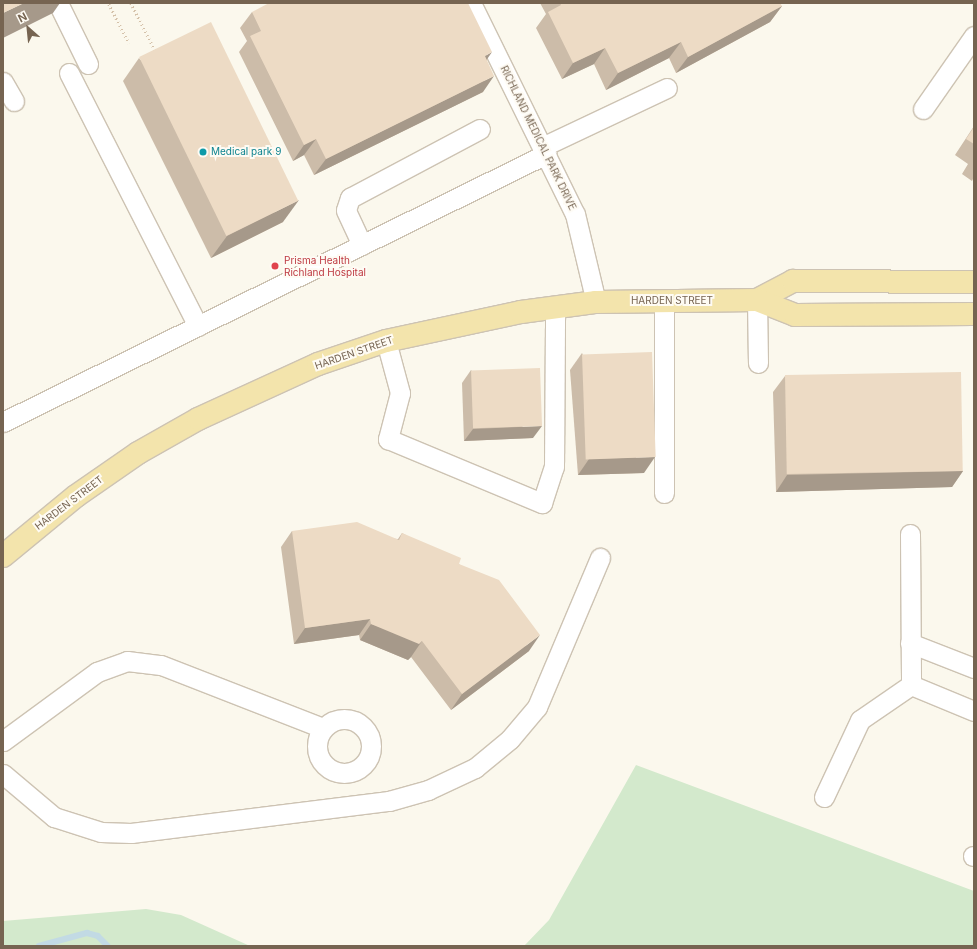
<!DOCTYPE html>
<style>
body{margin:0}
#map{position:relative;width:977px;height:949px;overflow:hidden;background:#fbf8ed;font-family:Inter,sans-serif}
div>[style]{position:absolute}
.green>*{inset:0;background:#d3e9cc}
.stream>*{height:5.5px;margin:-2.75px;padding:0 2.75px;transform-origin:2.75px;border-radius:2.75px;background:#c2dae4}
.path>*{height:2.5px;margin-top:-1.25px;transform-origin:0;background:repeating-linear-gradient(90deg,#d4c1a9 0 1px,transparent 0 4px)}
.roads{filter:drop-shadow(1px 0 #cdc3b3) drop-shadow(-1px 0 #cdc3b3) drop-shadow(0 1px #cdc3b3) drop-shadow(0 -1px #cdc3b3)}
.minor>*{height:19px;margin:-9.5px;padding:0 9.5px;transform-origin:9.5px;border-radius:9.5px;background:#fff}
.minor>.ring{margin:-9.5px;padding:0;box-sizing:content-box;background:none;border:19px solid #fff;border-radius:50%}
.major>*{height:22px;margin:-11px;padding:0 11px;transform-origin:11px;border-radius:11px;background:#f3e4ac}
.wall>*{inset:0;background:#ccbca9}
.shaded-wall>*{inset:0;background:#a6998a}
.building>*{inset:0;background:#eddbc5;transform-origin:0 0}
.dots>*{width:11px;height:11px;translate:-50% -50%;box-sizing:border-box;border:2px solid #fefbf4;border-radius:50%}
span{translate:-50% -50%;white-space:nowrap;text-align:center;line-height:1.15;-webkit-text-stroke:4px #fefbf4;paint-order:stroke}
.street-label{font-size:10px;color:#766451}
.culture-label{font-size:10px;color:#0d838f}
.left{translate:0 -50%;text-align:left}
.health-label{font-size:10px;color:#be3a42}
.frame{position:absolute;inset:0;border:4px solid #766451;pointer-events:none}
.north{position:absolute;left:8px;top:8px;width:40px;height:40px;-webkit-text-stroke:3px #fefbf4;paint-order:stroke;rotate:333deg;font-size:11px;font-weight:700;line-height:16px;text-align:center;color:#766451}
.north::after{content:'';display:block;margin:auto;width:14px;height:18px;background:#766451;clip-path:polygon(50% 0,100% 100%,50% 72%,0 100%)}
</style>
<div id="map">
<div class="green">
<i style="clip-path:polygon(636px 765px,974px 891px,974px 946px,524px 946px,549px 920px)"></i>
<i style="clip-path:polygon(146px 909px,181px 915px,250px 946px,3px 946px,3px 921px)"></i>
</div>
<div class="stream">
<i style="left:39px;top:946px;width:50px;rotate:-15.2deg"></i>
<i style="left:87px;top:933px;width:11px;rotate:15deg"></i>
<i style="left:98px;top:936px;width:14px;rotate:45deg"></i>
</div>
<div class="path">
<i style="left:102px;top:3px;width:9px"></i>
<i style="left:131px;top:3px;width:55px;rotate:63deg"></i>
<i style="left:109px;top:4px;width:44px;rotate:62.9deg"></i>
</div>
<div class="roads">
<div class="minor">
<i style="left:58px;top:3px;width:68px;rotate:63.8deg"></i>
<i style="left:471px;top:3px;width:235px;rotate:63.8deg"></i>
<i style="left:575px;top:214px;width:90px;rotate:76.6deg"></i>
<i style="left:69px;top:73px;width:284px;rotate:63deg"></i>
<i style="left:3px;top:82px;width:22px;rotate:60deg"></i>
<i style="left:923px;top:109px;width:89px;rotate:-55.1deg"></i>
<i style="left:542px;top:147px;width:138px;rotate:-25.3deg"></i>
<i style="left:362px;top:245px;width:38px;rotate:-115deg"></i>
<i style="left:346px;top:210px;width:13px;rotate:-72deg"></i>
<i style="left:350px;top:198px;width:147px;rotate:-28deg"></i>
<i style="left:757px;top:300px;width:63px;rotate:89.1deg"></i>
<i style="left:386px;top:341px;width:54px;rotate:74.9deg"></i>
<i style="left:400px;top:393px;width:48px;rotate:104.6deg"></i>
<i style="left:388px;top:439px;width:167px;rotate:22.6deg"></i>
<i style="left:542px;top:503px;width:38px;rotate:-72deg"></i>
<i style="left:554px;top:467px;width:160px;rotate:-89.6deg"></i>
<i style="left:3px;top:422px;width:606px;rotate:-26.27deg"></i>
<i style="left:664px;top:493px;width:193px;rotate:-90deg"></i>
<i style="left:910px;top:534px;width:151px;rotate:89.6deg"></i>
<i style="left:910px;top:643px;width:69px;rotate:21.3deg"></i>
<i style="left:911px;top:685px;width:68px;rotate:22.4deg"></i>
<i class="ring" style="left:317px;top:719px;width:35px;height:35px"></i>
<i style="left:3px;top:741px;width:117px;rotate:-36.3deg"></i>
<i style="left:97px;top:672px;width:32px;rotate:-20deg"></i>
<i style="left:127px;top:661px;width:34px;rotate:7deg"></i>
<i style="left:161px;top:665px;width:174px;rotate:21.3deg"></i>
<i style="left:3px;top:774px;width:67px;rotate:40.1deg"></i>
<i style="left:54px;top:817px;width:49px;rotate:17.7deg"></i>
<i style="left:101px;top:832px;width:30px;rotate:2deg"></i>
<i style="left:131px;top:833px;width:260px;rotate:-7.1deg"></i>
<i style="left:389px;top:801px;width:41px;rotate:-15.8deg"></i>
<i style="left:428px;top:790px;width:52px;rotate:-25.1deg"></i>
<i style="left:475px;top:768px;width:45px;rotate:-39.6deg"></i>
<i style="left:510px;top:739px;width:42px;rotate:-49.8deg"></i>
<i style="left:537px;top:707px;width:162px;rotate:-67.1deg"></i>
<i style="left:824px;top:797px;width:85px;rotate:-64.9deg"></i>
<i style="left:860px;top:720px;width:62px;rotate:-34.5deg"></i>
<i style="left:973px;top:856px;width:1px"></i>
</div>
<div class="major">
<i style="left:757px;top:300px;width:41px;rotate:-27.8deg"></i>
<i style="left:793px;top:281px;width:181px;rotate:0.3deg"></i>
<i style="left:3px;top:556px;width:94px;rotate:-39.4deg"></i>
<i style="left:76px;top:496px;width:75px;rotate:-34.7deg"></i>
<i style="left:138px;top:453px;width:69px;rotate:-29.5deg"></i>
<i style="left:198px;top:419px;width:132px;rotate:-24.6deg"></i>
<i style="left:318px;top:364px;width:72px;rotate:-18.7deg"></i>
<i style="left:386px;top:341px;width:138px;rotate:-12.1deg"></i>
<i style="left:521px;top:312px;width:76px;rotate:-7.6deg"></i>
<i style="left:596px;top:302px;width:161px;rotate:-0.7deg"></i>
<i style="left:757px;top:300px;width:41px;rotate:21.5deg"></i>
<i style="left:795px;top:315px;width:179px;rotate:-0.3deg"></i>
</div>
</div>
<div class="wall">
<i style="clip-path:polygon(540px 3px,702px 3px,702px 4px,782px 6px,770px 22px,676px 73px,669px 58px,606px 90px,594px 64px,562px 79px,536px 28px,546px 14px)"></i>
<i style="clip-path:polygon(252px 12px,487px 60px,483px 92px,314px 175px,304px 155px,293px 161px,239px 52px,247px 41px,240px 28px)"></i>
<i style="clip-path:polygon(139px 58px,283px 222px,211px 258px,123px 81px)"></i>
<i style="clip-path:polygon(974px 126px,974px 177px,972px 181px,962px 174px,968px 164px,955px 155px)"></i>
<i style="clip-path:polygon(582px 353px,644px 473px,578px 475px,570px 370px)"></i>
<i style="clip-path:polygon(471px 370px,533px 438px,464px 441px,462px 383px)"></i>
<i style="clip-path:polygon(785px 376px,963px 471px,952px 487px,776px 492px,773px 392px)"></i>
<i style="clip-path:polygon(292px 531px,398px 539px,402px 533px,459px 564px,529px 651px,451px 710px,411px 657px,408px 660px,360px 640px,359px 635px,294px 644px,281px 547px)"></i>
</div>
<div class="shaded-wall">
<i style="clip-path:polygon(24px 3px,60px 3px,53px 13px,3px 38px,3px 13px)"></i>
<i style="clip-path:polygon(782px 6px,770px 22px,676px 73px,688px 57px)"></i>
<i style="clip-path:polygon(681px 42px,669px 58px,606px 90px,618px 73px)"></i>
<i style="clip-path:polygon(605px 48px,594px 64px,562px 79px,573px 63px)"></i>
<i style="clip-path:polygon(492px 52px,481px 68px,485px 56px)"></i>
<i style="clip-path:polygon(494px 76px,483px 92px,314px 175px,326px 159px)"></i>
<i style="clip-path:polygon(316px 139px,304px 155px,293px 161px,304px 145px)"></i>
<i style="clip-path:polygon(299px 200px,283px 222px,211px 258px,227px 236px)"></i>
<i style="clip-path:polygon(542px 426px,533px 438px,464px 441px,473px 429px)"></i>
<i style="clip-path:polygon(655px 457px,644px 473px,578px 475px,589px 459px)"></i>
<i style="clip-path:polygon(963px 471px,952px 487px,776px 492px,787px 475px)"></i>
<i style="clip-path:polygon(370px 619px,359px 635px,294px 644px,305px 628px)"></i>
<i style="clip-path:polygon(371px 624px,422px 641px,411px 657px,408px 660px,360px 640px)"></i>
<i style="clip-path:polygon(540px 635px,529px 651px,451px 710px,462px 694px)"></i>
</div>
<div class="building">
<i style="clip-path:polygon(3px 3px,24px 3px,3px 13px)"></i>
<i style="clip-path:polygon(269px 3px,468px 3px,492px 52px,485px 56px,494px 76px,326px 159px,316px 139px,304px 145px,250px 36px,261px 31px,252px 12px)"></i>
<i style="clip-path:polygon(560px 3px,702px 3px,702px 4px,703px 3px,780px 3px,782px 6px,688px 57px,681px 42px,618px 73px,605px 48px,573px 63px,548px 12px,561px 5px)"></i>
<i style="left:211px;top:22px;width:199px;height:80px;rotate:64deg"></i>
<i style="clip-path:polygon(974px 127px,974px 144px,966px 139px)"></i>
<i style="left:652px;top:352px;width:105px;height:70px;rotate:88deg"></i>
<i style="left:540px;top:368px;width:58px;height:69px;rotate:88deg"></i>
<i style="left:961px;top:372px;width:99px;height:176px;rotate:89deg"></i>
<i style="clip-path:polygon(357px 522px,399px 540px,402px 533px,461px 558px,459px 564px,499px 580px,540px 635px,462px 694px,422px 641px,419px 644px,371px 624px,370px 619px,305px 628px,292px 531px)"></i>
</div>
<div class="dots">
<i style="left:203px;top:152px;background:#0f9aa8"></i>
<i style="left:275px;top:266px;background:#e0444e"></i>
</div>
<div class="street-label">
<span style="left:538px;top:138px;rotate:64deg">RICHLAND MEDICAL PARK DRIVE</span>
<span style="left:672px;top:301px">HARDEN STREET</span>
<span style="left:354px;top:353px;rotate:-19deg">HARDEN STREET</span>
<span style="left:69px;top:503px;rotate:-37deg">HARDEN STREET</span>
</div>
<div class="culture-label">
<span class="left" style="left:211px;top:152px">Medical park 9</span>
</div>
<div class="health-label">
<span class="left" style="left:284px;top:266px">Prisma Health<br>Richland Hospital</span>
</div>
<div class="frame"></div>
<div class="north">N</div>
</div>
